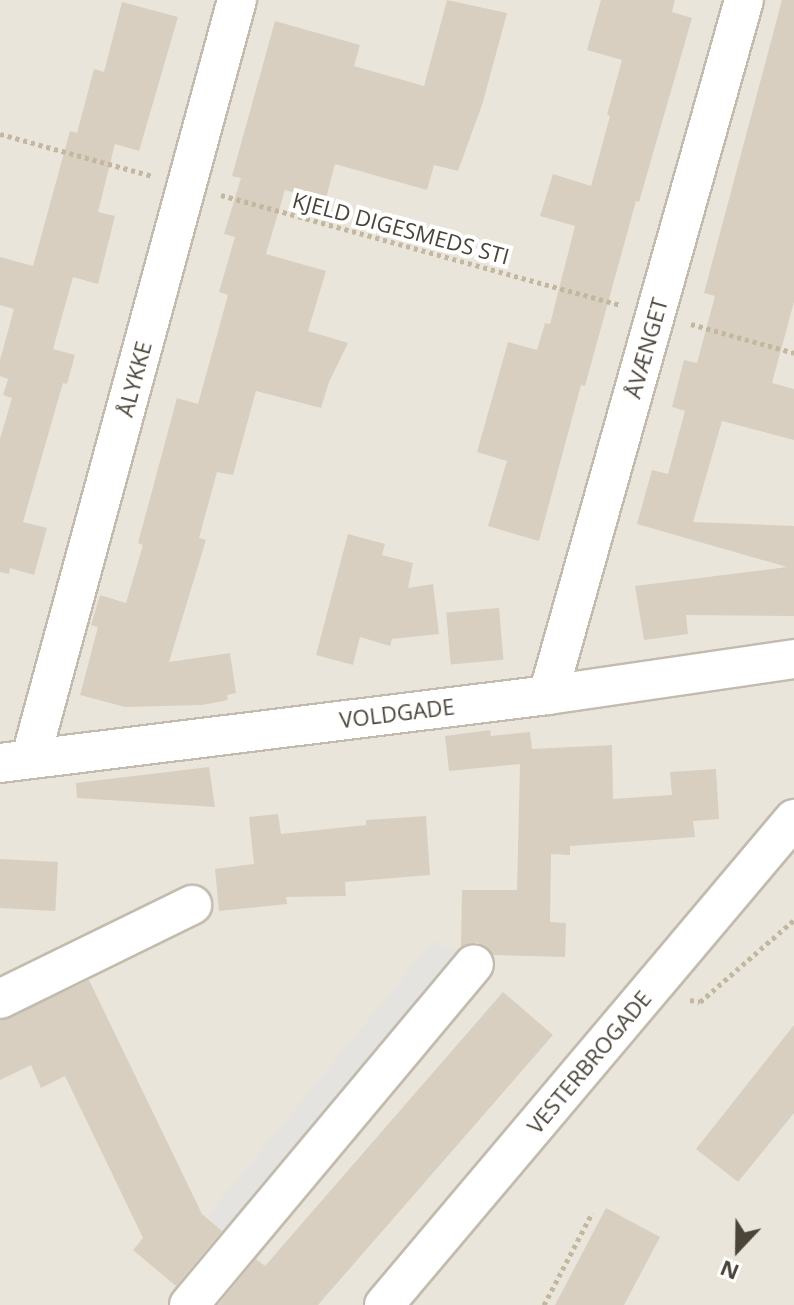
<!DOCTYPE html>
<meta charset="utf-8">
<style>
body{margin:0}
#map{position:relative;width:794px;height:1305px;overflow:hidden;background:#f6f3ec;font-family:"Open Sans",sans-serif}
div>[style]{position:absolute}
.residential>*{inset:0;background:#eae5da;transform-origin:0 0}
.parking>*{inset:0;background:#e5e3e0}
.building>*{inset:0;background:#d8cfc1;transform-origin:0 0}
.path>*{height:5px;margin-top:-2.5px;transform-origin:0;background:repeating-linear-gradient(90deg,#c4b79f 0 4px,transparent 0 8px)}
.roads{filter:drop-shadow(2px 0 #c2bbae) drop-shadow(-2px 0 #c2bbae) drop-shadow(0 2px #c2bbae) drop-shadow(0 -2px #c2bbae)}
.minor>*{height:38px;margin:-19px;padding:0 19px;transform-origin:19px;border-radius:19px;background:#fff}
span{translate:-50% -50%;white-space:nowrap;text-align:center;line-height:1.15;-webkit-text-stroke:8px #fff;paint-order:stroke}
.street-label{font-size:22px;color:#4b4439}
.north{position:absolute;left:698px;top:1209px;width:80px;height:80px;-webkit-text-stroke:6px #fff;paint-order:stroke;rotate:202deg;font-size:22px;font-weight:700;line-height:32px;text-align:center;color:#4b4439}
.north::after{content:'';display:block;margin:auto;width:28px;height:36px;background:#4b4439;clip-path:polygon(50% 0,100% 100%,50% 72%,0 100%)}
</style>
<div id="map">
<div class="residential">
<i style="left:0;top:0;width:794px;height:1305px"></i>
</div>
<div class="parking">
<i style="clip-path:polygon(433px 941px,471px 958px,230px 1241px,208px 1215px)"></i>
</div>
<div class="building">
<i style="clip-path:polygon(447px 0,507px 13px,483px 102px,458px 171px,434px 165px,427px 190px,335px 164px,325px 202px,285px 190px,266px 254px,326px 271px,308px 331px,348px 343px,329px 382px,321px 408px,256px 391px,233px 475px,217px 472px,199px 538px,206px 540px,169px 662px,230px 653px,236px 693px,227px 695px,228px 700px,202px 705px,125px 707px,80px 695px,98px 627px,91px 625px,100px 595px,126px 603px,143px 545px,138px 543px,177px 398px,198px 404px,228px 295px,219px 292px,235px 237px,224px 234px,241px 178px,232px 176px,275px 21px,360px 45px,354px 66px,424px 86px)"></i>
<i style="clip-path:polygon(601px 0,675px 0,672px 12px,692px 18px,639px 202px,636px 201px,585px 386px,581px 385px,539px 541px,488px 526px,507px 461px,477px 452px,508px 342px,537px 350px,545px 323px,550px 324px,575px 226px,540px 216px,553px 174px,591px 186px,610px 116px,607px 115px,622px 60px,587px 50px)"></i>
<i style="clip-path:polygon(782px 0,794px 0,794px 302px,772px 383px,794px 389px,794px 440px,722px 421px,693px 522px,794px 526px,794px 616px,686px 615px,688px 634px,644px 640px,635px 586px,787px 567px,637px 524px,652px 470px,668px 474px,685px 411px,672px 407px,684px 360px,697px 363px,715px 296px,704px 293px)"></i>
<i style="clip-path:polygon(122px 2px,178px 17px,139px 151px,115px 144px,98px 212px,115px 216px,98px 284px,73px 277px,53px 349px,75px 355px,67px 384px,63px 383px,23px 522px,47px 528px,34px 575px,10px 568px,9px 574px,0 572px,0 439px,12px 398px,3px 395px,8px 379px,0 376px,0 360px,14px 309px,0 305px,0 257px,33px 266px,70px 131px,77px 133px,94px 69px,104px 72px)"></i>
<i style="clip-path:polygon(348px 534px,385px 544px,382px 555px,413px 563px,408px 588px,433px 584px,439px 634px,392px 639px,390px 646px,360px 637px,353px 665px,316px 655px)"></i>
<i style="left:499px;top:608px;width:52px;height:53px;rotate:85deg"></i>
<i style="clip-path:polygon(490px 730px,491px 736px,530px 732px,532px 749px,612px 745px,613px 799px,672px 795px,670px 772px,716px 769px,719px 819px,693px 821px,695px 837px,570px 846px,570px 855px,551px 854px,550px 922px,566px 923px,565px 957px,494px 955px,477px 942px,461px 947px,462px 890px,517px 890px,520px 764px,449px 771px,445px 736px)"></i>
<i style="clip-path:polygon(209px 767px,215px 807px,77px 798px,76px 783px)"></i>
<i style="clip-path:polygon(278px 814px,281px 834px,366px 825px,366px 820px,426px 816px,430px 875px,345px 882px,346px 896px,286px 897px,287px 904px,219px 911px,215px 869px,254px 864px,249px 817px)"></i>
<i style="left:0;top:859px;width:58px;height:49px;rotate:3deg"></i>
<i style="clip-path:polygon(89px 980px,202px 1214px,222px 1231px,176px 1286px,133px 1250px,143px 1238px,65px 1076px,41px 1088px,31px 1065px,0 1080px,0 1021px)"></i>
<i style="clip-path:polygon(503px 992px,553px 1035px,318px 1305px,218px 1305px,256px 1259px,265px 1266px)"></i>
<i style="clip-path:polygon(794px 1025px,794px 1113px,738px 1182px,696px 1149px)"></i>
<i style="clip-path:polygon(606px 1208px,660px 1237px,624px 1305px,555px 1305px)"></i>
</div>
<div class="path">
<i style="left:0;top:134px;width:159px;rotate:15.4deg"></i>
<i style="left:221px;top:195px;width:414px;rotate:15.4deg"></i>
<i style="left:691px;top:324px;width:107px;rotate:15.7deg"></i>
<i style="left:690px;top:1000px;width:10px;rotate:11deg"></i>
<i style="left:700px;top:1002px;width:125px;rotate:-41.1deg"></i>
<i style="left:544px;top:1305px;width:104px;rotate:-62.4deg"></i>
</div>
<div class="roads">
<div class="minor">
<i style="left:548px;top:695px;width:722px;rotate:-74.25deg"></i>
<i style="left:31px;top:757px;width:785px;rotate:-74.78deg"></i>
<i style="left:0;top:763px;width:552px;rotate:-7.07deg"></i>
<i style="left:548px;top:695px;width:249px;rotate:-8.3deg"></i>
<i style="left:0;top:999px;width:214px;rotate:-26.1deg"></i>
<i style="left:189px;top:1305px;width:444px;rotate:-50.1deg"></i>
<i style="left:384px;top:1305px;width:636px;rotate:-49.85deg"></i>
</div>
</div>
<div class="street-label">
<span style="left:401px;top:228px;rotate:15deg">KJELD DIGESMEDS STI</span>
<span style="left:646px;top:348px;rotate:-74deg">ÅVÆNGET</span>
<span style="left:134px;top:379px;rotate:-75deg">ÅLYKKE</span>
<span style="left:397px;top:713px;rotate:-7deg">VOLDGADE</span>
<span style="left:589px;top:1062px;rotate:-50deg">VESTERBROGADE</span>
</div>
<div class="north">N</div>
</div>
